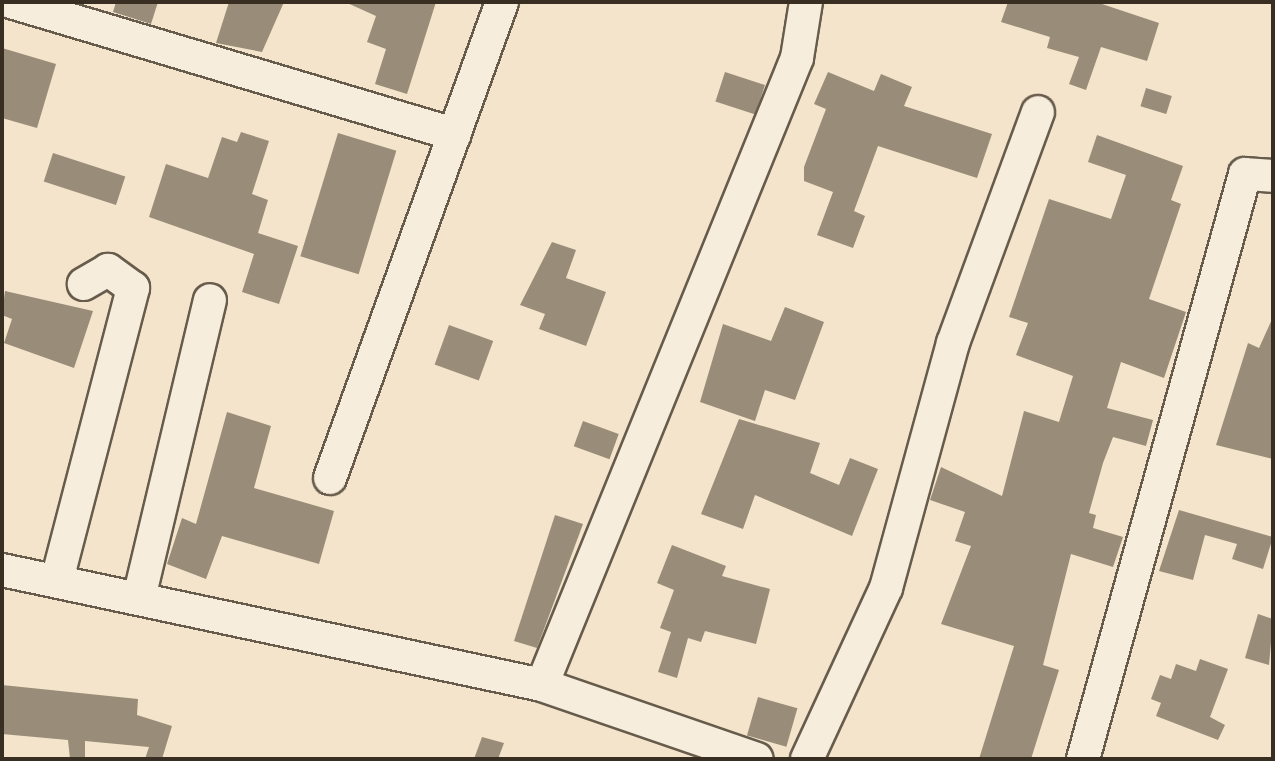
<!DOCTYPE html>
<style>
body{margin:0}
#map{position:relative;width:1275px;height:761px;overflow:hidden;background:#f3e4cb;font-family:"Sorts Mill Goudy",serif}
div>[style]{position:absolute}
.building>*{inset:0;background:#998d79;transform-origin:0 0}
.roads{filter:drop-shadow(2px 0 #675c4c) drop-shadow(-2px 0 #675c4c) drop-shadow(0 2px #675c4c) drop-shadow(0 -2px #675c4c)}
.minor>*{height:32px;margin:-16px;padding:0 16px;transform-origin:16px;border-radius:16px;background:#f7eddd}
span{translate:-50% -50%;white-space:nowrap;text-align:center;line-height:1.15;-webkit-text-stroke:7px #f7eddd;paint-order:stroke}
.frame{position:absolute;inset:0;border:4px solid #382e21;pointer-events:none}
</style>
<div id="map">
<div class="building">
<i style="clip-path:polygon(116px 2px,158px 2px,151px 24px,113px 12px)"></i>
<i style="clip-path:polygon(229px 2px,284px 2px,262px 52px,216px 43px)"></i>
<i style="clip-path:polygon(345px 2px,436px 2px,407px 94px,375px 84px,386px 49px,367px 42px,376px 16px)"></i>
<i style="clip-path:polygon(1008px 2px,1096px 2px,1159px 23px,1147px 61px,1101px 47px,1086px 90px,1069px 84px,1079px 57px,1047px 48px,1050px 37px,1001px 22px)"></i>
<i style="clip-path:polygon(2px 48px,56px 64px,37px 128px,2px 118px)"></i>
<i style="left:725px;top:72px;width:42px;height:31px;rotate:18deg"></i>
<i style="clip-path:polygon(828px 72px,874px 91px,881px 74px,912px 87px,904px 106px,992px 134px,977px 178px,878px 146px,854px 211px,865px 216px,853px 248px,817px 235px,833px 192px,804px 181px,804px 167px,826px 109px,814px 104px)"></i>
<i style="left:1146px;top:88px;width:27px;height:19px;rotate:17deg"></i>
<i style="clip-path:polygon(241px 132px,269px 141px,252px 194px,268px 200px,258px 233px,298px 246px,279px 304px,242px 292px,254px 254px,149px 217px,166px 164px,208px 178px,222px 137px,237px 142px)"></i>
<i style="left:338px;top:133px;width:61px;height:129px;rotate:17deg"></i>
<i style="clip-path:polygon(1097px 135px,1183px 166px,1171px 200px,1181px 204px,1149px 299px,1186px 312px,1164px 378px,1121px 362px,1107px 408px,1153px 420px,1146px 446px,1113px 437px,1103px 463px,1089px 513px,1096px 515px,1093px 528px,1123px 537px,1113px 567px,1071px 554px,1043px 665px,1059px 670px,1031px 759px,979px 759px,1014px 646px,941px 624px,971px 546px,955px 541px,965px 512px,930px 500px,941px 467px,1002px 496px,1024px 411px,1059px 422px,1073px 376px,1016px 355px,1028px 323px,1009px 317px,1049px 199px,1111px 219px,1126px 175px,1088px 162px)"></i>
<i style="left:53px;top:153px;width:76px;height:30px;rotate:18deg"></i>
<i style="clip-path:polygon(552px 242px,576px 250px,566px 278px,606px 292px,586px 346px,539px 329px,545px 314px,520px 305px)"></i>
<i style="clip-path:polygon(5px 291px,93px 311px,74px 368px,4px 343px,12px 319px,2px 315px)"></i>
<i style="clip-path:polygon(785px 307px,824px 322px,795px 400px,765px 390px,755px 421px,700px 402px,723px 324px,771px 341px)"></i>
<i style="clip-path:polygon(1273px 317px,1273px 459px,1216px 445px,1248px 343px,1259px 348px)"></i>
<i style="left:449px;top:325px;width:47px;height:42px;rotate:20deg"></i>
<i style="clip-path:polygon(227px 412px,271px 426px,254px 488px,334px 511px,319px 564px,222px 536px,206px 579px,167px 564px,182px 518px,196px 524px)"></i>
<i style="clip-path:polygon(739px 419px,820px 443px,810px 473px,839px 485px,850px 458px,878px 469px,852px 536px,755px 495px,743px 529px,701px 514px)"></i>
<i style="left:583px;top:421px;width:38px;height:27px;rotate:20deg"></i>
<i style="clip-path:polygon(1179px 510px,1273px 537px,1263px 569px,1232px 559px,1237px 544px,1205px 535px,1193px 580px,1159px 571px)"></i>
<i style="clip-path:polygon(555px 515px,583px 524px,537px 648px,514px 641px)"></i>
<i style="clip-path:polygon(672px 545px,726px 566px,722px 576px,770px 589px,756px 644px,705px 631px,701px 642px,688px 638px,677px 678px,658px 672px,671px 632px,660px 628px,674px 590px,657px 583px)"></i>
<i style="clip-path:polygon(1258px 614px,1273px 619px,1269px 665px,1245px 658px)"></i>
<i style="clip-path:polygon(1200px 659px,1228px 669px,1210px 717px,1225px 725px,1218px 740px,1156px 716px,1161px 703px,1151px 699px,1160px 675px,1171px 679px,1176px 664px,1196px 671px)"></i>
<i style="clip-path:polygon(2px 685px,138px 699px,137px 715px,172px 726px,162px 759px,145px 759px,149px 747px,85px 741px,85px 759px,70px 759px,68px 740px,2px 734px)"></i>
<i style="left:758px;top:697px;width:41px;height:40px;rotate:16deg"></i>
<i style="clip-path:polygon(482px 737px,504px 743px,498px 759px,474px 759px)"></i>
</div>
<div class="roads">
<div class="minor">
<i style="left:11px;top:2px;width:463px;rotate:16.6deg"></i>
<i style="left:330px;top:478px;width:506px;rotate:-70.13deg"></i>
<i style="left:2px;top:570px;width:552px;rotate:12.02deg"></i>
<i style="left:542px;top:685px;width:227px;rotate:19deg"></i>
<i style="left:57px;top:580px;width:302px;rotate:-75.4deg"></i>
<i style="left:133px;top:288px;width:31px;rotate:-144deg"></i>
<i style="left:108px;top:270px;width:28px;rotate:150deg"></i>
<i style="left:139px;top:598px;width:306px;rotate:-76.6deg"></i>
<i style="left:542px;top:685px;width:677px;rotate:-67.87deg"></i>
<i style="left:797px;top:58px;width:57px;rotate:-80.9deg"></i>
<i style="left:807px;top:759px;width:188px;rotate:-65.2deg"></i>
<i style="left:886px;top:588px;width:254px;rotate:-74.7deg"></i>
<i style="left:953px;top:343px;width:246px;rotate:-69.8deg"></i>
<i style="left:1083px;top:759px;width:607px;rotate:-74.52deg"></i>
<i style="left:1245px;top:174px;width:28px;rotate:4deg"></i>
</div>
</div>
<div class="frame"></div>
</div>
